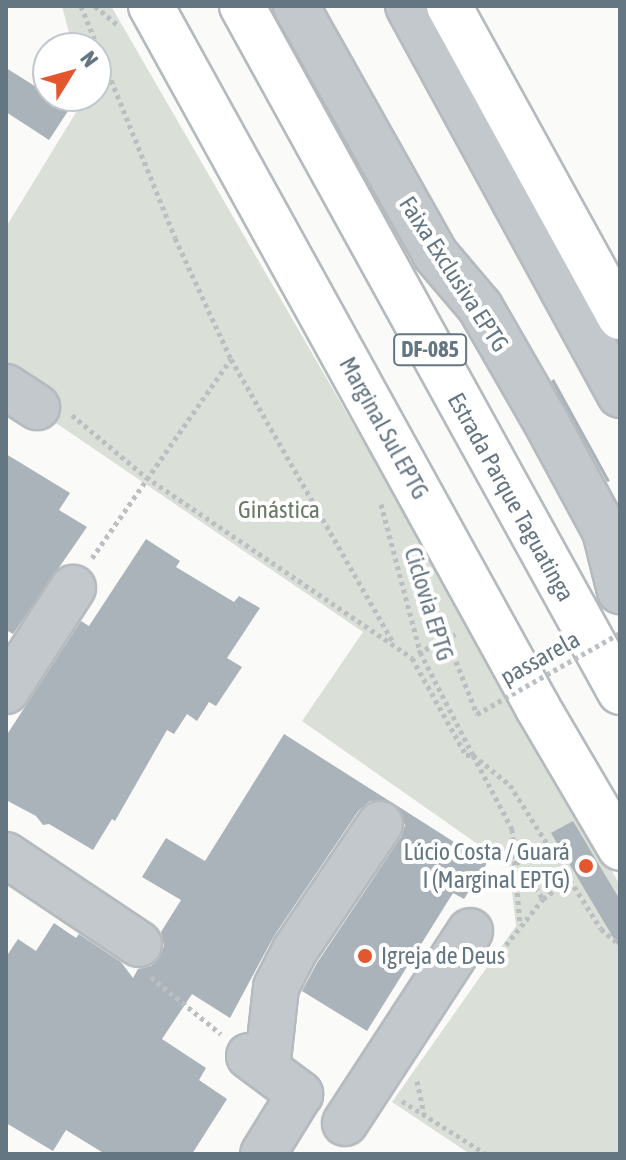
<!DOCTYPE html>
<meta charset="utf-8">
<style>
body{margin:0}
#map{position:relative;width:626px;height:1160px;overflow:hidden;background:#fafaf8;font-family:"Asap Condensed",sans-serif}
div>[style]{position:absolute}
.green>*{inset:0;background:#dadfd7}
.building>*{inset:0;background:#aab3b9}
.path>*{height:5px;margin-top:-2.5px;transform-origin:0;background:repeating-linear-gradient(90deg,#bbbfc2 0 4px,transparent 0 8px)}
.roads{filter:drop-shadow(2px 0 #b5babe) drop-shadow(-2px 0 #b5babe) drop-shadow(0 2px #b5babe) drop-shadow(0 -2px #b5babe)}
.minor>*{height:44px;margin:-22px;padding:0 22px;transform-origin:22px;border-radius:22px;background:#c3c8cc}
.major>*{height:44px;margin:-22px;padding:0 22px;transform-origin:22px;border-radius:22px;background:#fff}
.highway>*{height:44px;margin:-22px;padding:0 22px;transform-origin:22px;border-radius:22px;background:#fff}
.path-bridge>*{height:5px;margin-top:-2.5px;transform-origin:0;background:repeating-linear-gradient(90deg,#bbbfc2 0 4px,transparent 0 8px)}
.dots>*{width:22px;height:22px;translate:-50% -50%;box-sizing:border-box;border:4px solid #fff;border-radius:50%}
span{translate:-50% -50%;white-space:nowrap;text-align:center;line-height:1.15;-webkit-text-stroke:8px #fff;paint-order:stroke}
.shield-label span{padding:2px 6px;background:#fff;border:2px solid;border-radius:6px;-webkit-text-stroke-width:0}
.shield-label{font-size:22px;color:#657683;font-weight:700}
.street-label{font-size:24px;color:#657683}
.park-label{font-size:24px;color:#687a64}
.poi-label{font-size:24px;color:#657683}
.right{translate:-100% -50%;text-align:right}
.left{translate:0 -50%;text-align:left}
.frame{position:absolute;inset:0;border:8px solid #657683;pointer-events:none}
.north{position:absolute;left:32px;top:32px;width:80px;height:80px;box-sizing:border-box;background:#fff;border:2px solid #c1c8cd;border-radius:50%;rotate:53deg;font-size:22px;font-weight:700;line-height:32px;text-align:center;color:#657683}
.north::after{content:'';display:block;margin:auto;width:28px;height:36px;background:#e4572e;clip-path:polygon(50% 0,100% 100%,50% 72%,0 100%)}
</style>
<div id="map">
<div class="green">
<i style="clip-path:polygon(62px 6px,111px 6px,620px 885px,620px 1154px,470px 1154px,392px 1102px,516px 926px,509px 866px,302px 721px,363px 632px,6px 389px,6px 227px,86px 96px,96px 96px,96px 48px,73px 48px)"></i>
</div>
<div class="building">
<i style="clip-path:polygon(6px 68px,70px 108px,49px 140px,6px 112px)"></i>
<i style="clip-path:polygon(554px 379px,610px 481px,607px 482px,551px 381px)"></i>
<i style="clip-path:polygon(6px 454px,70px 493px,59px 510px,87px 527px,13px 634px,6px 630px)"></i>
<i style="clip-path:polygon(146px 539px,180px 561px,176px 567px,234px 602px,239px 596px,260px 608px,227px 658px,242px 667px,216px 706px,209px 702px,197px 721px,187px 714px,174px 734px,167px 730px,115px 821px,112px 819px,93px 850px,49px 824px,43px 825px,36px 816px,6px 800px,6px 736px,81px 621px,89px 626px)"></i>
<i style="clip-path:polygon(284px 734px,391px 802px,370px 801px,359px 810px,274px 936px,230px 1018px,192px 994px,162px 1039px,206px 1068px,199px 1080px,227px 1099px,192px 1154px,105px 1154px,66px 1130px,53px 1151px,6px 1123px,6px 957px,18px 939px,36px 951px,54px 923px,76px 938px,79px 934px,121px 962px,133px 978px,138px 969px,151px 966px,159px 958px,164px 946px,161px 932px,181px 900px,142px 877px,166px 838px,205px 861px)"></i>
<i style="clip-path:polygon(396px 805px,487px 863px,464px 899px,453px 893px,367px 1031px,302px 991px,317px 963px,401px 837px,405px 825px)"></i>
<i style="clip-path:polygon(573px 821px,620px 900px,620px 949px,551px 833px)"></i>
</div>
<div class="path">
<i style="left:81px;top:6px;width:250px;rotate:67.9deg"></i>
<i style="left:175px;top:238px;width:133px;rotate:65.2deg"></i>
<i style="left:231px;top:359px;width:326px;rotate:60.2deg"></i>
<i style="left:95px;top:6px;width:31px;rotate:40deg"></i>
<i style="left:72px;top:415px;width:97px;rotate:40deg"></i>
<i style="left:146px;top:477px;width:322px;rotate:34.2deg"></i>
<i style="left:412px;top:658px;width:111px;rotate:60.9deg"></i>
<i style="left:466px;top:755px;width:7px"></i>
<i style="left:473px;top:755px;width:84px;rotate:62.2deg"></i>
<i style="left:512px;top:829px;width:95px;rotate:85.2deg"></i>
<i style="left:381px;top:504px;width:153px;rotate:75.2deg"></i>
<i style="left:420px;top:652px;width:116px;rotate:62.8deg"></i>
<i style="left:473px;top:755px;width:48px;rotate:39deg"></i>
<i style="left:510px;top:785px;width:170px;rotate:57.7deg"></i>
<i style="left:601px;top:929px;width:25px;rotate:40deg"></i>
<i style="left:92px;top:558px;width:243px;rotate:-55.1deg"></i>
<i style="left:447px;top:639px;width:81px;rotate:68.2deg"></i>
<i style="left:418px;top:653px;width:42px;rotate:-26.6deg"></i>
<i style="left:513px;top:854px;width:54px;rotate:56.3deg"></i>
<i style="left:506px;top:945px;width:59px;rotate:-51.2deg"></i>
<i style="left:543px;top:899px;width:31px;rotate:-37deg"></i>
<i style="left:151px;top:977px;width:90px;rotate:39.2deg"></i>
<i style="left:417px;top:1081px;width:34px;rotate:78deg"></i>
<i style="left:402px;top:1101px;width:99px;rotate:32.2deg"></i>
</div>
<div class="roads">
<div class="minor">
<i style="left:296px;top:6px;width:284px;rotate:60.7deg"></i>
<i style="left:435px;top:254px;width:70px;rotate:49.7deg"></i>
<i style="left:480px;top:307px;width:130px;rotate:60.1deg"></i>
<i style="left:545px;top:420px;width:126px;rotate:61.6deg"></i>
<i style="left:605px;top:531px;width:62px;rotate:76deg"></i>
<i style="left:408px;top:6px;width:443px;rotate:61.4deg"></i>
<i style="left:6px;top:387px;width:37px;rotate:33deg"></i>
<i style="left:6px;top:691px;width:123px;rotate:-57deg"></i>
<i style="left:6px;top:855px;width:160px;rotate:33.8deg"></i>
<i style="left:249px;top:1056px;width:64px;rotate:36.7deg"></i>
<i style="left:300px;top:1094px;width:70px;rotate:121.7deg"></i>
<i style="left:267px;top:1069px;width:82px;rotate:-83.7deg"></i>
<i style="left:276px;top:987px;width:42px;rotate:-62.8deg"></i>
<i style="left:295px;top:950px;width:152px;rotate:-56deg"></i>
<i style="left:345px;top:1123px;width:229px;rotate:-56.9deg"></i>
</div>
<div class="major">
<i style="left:151px;top:6px;width:802px;rotate:61.13deg"></i>
<i style="left:538px;top:708px;width:162px;rotate:59.6deg"></i>
</div>
<div class="highway">
<i style="left:242px;top:6px;width:783px;rotate:61.14deg"></i>
<i style="left:449px;top:6px;width:355px;rotate:61.2deg"></i>
</div>
</div>
<div class="path-bridge">
<i style="left:477px;top:714px;width:164px;rotate:-29.5deg"></i>
</div>
<div class="dots">
<i style="left:586px;top:866px;background:#e4572e"></i>
<i style="left:365px;top:956px;background:#e4572e"></i>
</div>
<div class="shield-label">
<span style="left:430px;top:350px">DF-085</span>
</div>
<div class="street-label">
<span style="left:454px;top:274px;rotate:57deg">Faixa Exclusiva EPTG</span>
<span style="left:384px;top:428px;rotate:61deg">Marginal Sul EPTG</span>
<span style="left:511px;top:497px;rotate:61deg">Estrada Parque Taguatinga</span>
<span style="left:429px;top:604px;rotate:73deg">Ciclovia EPTG</span>
<span style="left:540px;top:658px;rotate:-29deg">passarela</span>
</div>
<div class="park-label">
<span style="left:279px;top:510px">Ginástica</span>
</div>
<div class="poi-label">
<span class="right" style="left:570px;top:866px">Lúcio Costa / Guará<br>I (Marginal EPTG)</span>
<span class="left" style="left:381px;top:956px">Igreja de Deus</span>
</div>
<div class="frame"></div>
<div class="north">N</div>
</div>
